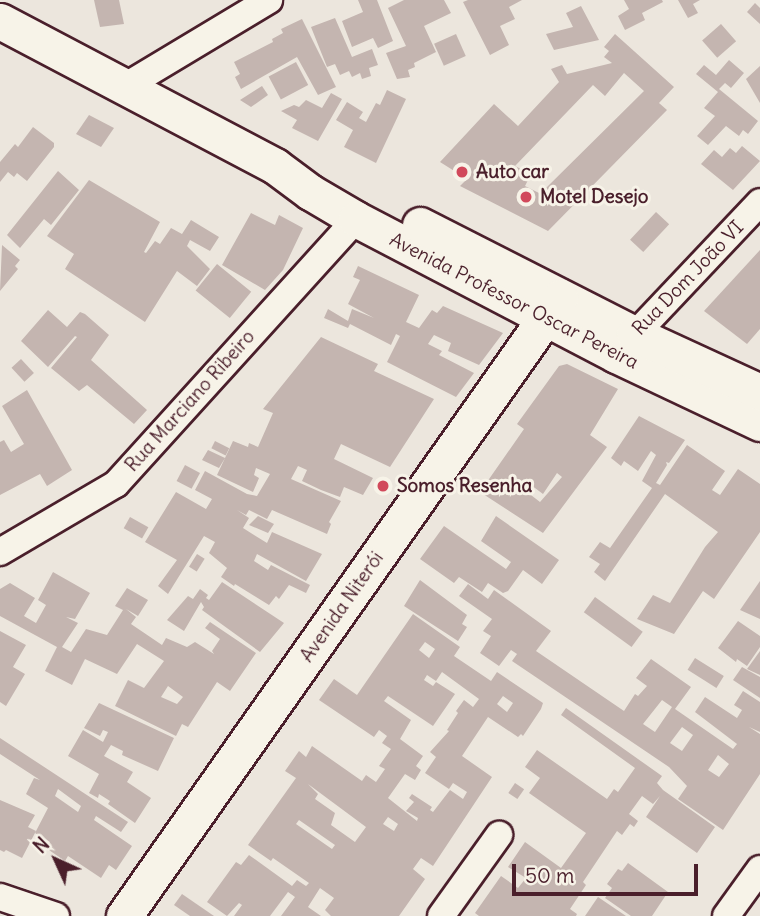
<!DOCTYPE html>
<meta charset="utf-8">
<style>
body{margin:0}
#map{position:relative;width:760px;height:916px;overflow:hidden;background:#ece6dd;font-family:Delius,sans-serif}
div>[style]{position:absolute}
.building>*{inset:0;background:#c4b5b0;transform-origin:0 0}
.roads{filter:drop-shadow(2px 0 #4a1f2b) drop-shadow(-2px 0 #4a1f2b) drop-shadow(0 2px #4a1f2b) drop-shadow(0 -2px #4a1f2b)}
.minor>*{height:26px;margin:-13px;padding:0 13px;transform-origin:13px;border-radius:13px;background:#f7f3e8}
.major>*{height:35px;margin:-17.5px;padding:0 17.5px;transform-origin:17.5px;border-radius:17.5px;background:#f7f3e8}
.dots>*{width:19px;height:19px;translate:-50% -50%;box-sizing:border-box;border:4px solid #f7f3e8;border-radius:50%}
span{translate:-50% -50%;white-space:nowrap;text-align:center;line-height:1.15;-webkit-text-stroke:6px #f7f3e8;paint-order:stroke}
.poi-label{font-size:19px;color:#4a1f2b;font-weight:700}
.left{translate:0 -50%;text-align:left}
.street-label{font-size:19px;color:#4a1f2b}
.north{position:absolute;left:21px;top:825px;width:70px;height:70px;-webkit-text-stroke:5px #f7f3e8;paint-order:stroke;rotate:315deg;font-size:19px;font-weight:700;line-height:28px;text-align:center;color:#4a1f2b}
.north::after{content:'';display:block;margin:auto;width:24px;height:32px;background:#4a1f2b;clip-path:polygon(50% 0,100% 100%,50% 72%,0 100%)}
.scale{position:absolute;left:512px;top:864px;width:186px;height:32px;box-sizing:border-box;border:4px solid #4a1f2b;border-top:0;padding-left:9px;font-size:21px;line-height:24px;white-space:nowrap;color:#4a1f2b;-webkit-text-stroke:5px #f7f3e8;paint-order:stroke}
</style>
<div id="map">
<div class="building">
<i style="clip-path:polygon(94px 0,119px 0,124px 24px,100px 27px)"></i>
<i style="clip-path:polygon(358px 0,377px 0,393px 41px,378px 48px,373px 38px,352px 47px,342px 21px,363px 12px)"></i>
<i style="clip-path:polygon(404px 0,444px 0,451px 13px,424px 26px,436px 52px,414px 63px,415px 67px,408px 70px,410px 77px,397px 79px,386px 53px,406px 46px,388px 8px)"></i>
<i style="clip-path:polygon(468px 0,522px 0,509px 7px,515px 19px,500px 26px,509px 45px,490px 55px,463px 2px)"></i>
<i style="clip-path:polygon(624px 0,662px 0,663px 2px,642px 13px,645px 20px,625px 30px,618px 16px,629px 9px)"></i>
<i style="clip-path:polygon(678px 0,700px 0,693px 4px,698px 13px,688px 18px)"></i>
<i style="clip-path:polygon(755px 3px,760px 8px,760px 24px,747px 12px)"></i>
<i style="clip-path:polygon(581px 6px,599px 40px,554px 50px,546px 34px,573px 27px,566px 13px)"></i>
<i style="clip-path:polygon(335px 18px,352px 57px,372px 49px,378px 65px,369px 68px,371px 76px,362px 79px,360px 73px,352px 77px,349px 71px,340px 75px,335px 64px,327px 67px,311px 27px)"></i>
<i style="clip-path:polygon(302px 19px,336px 87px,318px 95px,297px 57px,241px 89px,235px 77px,240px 74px,234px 62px,273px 42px,272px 39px,283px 33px,281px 29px)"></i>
<i style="left:721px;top:24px;width:23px;height:25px;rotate:49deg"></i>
<i style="left:456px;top:34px;width:24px;height:24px;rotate:66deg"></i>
<i style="clip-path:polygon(evenodd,615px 34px,674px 87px,659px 103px,667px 110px,548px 231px,460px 186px,467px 179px,440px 162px,494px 104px,518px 126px,559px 82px,551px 69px,562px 65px,567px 74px,612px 63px,604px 57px,609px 51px,604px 47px,615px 34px,624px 73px,644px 91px,547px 187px,539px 193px,525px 186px,531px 174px,515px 166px,593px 85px,605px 96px,624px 73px)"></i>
<i style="clip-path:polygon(729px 60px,744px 73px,731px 88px,725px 83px,719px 89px,758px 121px,748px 134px,743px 130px,739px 136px,726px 126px,708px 145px,697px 136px,715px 116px,704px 108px,718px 92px,696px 74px,704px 65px,716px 75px)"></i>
<i style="left:296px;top:62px;width:26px;height:31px;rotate:62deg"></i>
<i style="clip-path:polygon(760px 66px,760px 103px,746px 79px)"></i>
<i style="clip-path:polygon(262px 86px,268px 95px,251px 107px,240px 100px)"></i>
<i style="clip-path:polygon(387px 90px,406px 99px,376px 163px,344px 147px,353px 130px,336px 120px,347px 102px,363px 112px,359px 118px,366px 122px,376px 103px,380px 105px)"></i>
<i style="clip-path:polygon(331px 93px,342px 99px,318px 141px,292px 128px,297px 120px,281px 111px,294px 105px,299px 107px,306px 100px,322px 108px)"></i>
<i style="clip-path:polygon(89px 115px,114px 128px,101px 147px,76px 134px)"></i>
<i style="clip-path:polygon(33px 127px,54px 143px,54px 147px,27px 181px,17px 173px,14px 177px,8px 172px,0 182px,0 162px,15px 144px,18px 147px)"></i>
<i style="clip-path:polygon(742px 146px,760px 161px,733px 190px,701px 164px,714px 150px,722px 157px,730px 148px,736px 153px)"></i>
<i style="clip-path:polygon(58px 171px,79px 190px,51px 225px,44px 219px,20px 248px,7px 235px)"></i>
<i style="clip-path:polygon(89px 180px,160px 222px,144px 252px,146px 253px,155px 241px,160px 244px,171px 228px,182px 234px,191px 220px,219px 237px,210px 251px,190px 240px,187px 246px,210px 269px,197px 286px,177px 271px,145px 322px,65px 269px,74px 254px,47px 236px)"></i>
<i style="left:656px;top:212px;width:18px;height:38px;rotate:43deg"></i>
<i style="clip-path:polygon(251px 213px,275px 225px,279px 215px,303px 228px,283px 270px,265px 290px,222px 265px)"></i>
<i style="clip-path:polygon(2px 245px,20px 260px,15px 266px,18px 269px,0 291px)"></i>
<i style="clip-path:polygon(760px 250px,760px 329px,747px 344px,704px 311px)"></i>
<i style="left:217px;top:264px;width:44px;height:34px;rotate:39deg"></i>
<i style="clip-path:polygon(358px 266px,419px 295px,406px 322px,419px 328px,432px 310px,437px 313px,443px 306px,503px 333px,479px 365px,448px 351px,451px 343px,434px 335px,428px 344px,442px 351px,439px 355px,474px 373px,456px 397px,387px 362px,400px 336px,396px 334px,391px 345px,350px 324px,348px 328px,324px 318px,328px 309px,348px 321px,352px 309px,374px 318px,348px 304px,360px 280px,353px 277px)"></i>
<i style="clip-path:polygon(48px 310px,67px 327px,80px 312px,85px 314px,109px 335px,91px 360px,147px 410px,134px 424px,87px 385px,79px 391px,51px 368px,77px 337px,75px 336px,48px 367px,21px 341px)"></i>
<i style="clip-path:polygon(321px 337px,378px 364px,374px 371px,434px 399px,390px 467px,341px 444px,334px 459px,373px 478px,363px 495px,344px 487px,340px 497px,321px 490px,302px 481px,307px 470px,298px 466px,291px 479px,341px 501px,329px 522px,331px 524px,327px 534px,272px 510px,267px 519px,249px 510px,246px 515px,237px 510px,249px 518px,243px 528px,267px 543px,272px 532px,322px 554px,306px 581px,257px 554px,254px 561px,268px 570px,271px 565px,310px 585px,306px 593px,289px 585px,279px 599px,276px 596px,269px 605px,235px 584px,234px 586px,221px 577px,227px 568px,209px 553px,215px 542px,204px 536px,168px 594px,158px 586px,177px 560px,145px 542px,176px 492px,206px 509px,212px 499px,195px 490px,205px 471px,247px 494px,257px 496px,270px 474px,256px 468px,254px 475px,259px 478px,253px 492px,217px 475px,225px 458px,219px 468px,202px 460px,208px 450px,225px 458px,233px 441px,248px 447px,249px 443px,258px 447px,273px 413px,263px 409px)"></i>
<i style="left:21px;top:359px;width:19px;height:13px;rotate:47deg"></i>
<i style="clip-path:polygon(evenodd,567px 364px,618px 389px,590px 435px,607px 447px,543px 533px,480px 492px,524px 429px,517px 424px,559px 366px,567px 364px,557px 473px,562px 477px,540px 502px,527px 492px,531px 485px,543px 494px,557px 473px)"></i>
<i style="clip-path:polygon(27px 390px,72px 470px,47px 486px,40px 474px,0 495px,0 442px,4px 440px,11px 452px,24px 444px,2px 406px)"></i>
<i style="clip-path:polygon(639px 416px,685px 440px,669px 463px,666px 462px,667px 465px,656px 483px,660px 485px,687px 445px,725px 471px,712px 490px,720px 495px,738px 469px,760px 484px,760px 532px,714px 599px,703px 591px,674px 634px,637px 619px,653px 595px,670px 603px,705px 547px,718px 532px,665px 494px,605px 581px,594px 572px,600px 564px,589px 557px,600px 542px,610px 548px,652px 488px,642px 481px,656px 455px,651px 451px,638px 471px,624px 461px,621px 466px,611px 458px)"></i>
<i style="left:215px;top:441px;width:16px;height:8px;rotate:27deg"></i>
<i style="left:185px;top:465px;width:17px;height:18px;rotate:28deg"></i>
<i style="clip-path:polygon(258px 516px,274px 524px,268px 533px,249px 525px)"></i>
<i style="clip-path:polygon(496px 516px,559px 560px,542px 584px,523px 570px,508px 591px,503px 593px,488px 583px,482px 592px,459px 577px,454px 583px,420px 559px,444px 526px,506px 569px,511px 562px,481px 541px)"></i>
<i style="left:130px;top:517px;width:21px;height:13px;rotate:29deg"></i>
<i style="left:197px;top:554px;width:9px;height:15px;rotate:32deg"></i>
<i style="clip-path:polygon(evenodd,53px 572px,90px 593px,75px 619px,66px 617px,78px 623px,62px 647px,71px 652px,86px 629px,107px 635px,123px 610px,115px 606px,127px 588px,148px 600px,138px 616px,126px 609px,136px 617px,131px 624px,162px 645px,166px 638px,187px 647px,195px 642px,214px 654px,212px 651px,220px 639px,205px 628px,210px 622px,256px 653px,230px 691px,217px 682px,188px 727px,182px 724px,176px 736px,115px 706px,128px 680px,144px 688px,164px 661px,137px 644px,117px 674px,85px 659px,72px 685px,45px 671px,57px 647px,0 616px,0 589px,10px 583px,35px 598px,24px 616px,36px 623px,46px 605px,38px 600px,53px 572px,168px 686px,183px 697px,177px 704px,161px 697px,168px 686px)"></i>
<i style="clip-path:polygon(420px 580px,467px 615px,462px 624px,467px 627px,458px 641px,404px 606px)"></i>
<i style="clip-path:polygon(760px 581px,760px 619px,740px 610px)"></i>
<i style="clip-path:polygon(222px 582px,284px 623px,260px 652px,202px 610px,204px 607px,201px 602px,184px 631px,167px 620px,188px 596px,193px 599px,200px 589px,208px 595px,206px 598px,209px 600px)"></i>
<i style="clip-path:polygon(evenodd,468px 584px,488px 599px,494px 590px,551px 631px,536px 651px,624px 711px,635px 694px,638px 696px,647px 686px,636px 678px,651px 659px,691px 687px,675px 709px,733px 749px,737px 744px,695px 712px,705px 697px,737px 718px,742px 710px,734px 705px,743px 691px,760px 702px,760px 732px,749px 727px,760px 734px,760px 774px,723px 830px,678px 799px,687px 786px,669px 767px,512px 661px,517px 654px,511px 650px,499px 666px,480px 653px,491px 636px,483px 631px,492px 619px,459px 596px,468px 584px,662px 700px,672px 707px,655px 732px,643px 724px,662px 700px,468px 584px,682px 727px,693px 735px,682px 751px,670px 743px,682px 727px,468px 584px,718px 755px,729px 764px,719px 777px,708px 770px,718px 755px)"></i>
<i style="left:595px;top:597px;width:59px;height:19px;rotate:36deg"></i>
<i style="clip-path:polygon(evenodd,413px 614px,460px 647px,454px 656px,491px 681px,497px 672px,543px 703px,541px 709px,523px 736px,521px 734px,518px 737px,488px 717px,462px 756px,492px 777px,433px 866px,421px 858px,413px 869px,425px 879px,399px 916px,331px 916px,325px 910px,334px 898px,320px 888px,308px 907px,321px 916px,281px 916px,295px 897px,288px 892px,270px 916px,234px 916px,242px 905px,239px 903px,227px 916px,207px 902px,236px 862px,241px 865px,249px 855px,292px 886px,297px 880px,306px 886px,309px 883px,273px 858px,271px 861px,248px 845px,296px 778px,285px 771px,299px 751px,306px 757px,312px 746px,362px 781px,366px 775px,376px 782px,385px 769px,379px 766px,391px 749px,382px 743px,387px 736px,379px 730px,374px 737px,319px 700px,334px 679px,357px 695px,413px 614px,425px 642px,435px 649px,429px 658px,419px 650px,425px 642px,413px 614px,442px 672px,479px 699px,473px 707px,464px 700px,456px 711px,458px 713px,447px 730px,449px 731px,430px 752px,436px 757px,425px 773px,449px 789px,453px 783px,467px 792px,463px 799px,450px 790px,433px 812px,430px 810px,432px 807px,412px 794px,409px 798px,414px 802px,406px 811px,418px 818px,417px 821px,388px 798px,405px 774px,415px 780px,421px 770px,416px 766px,423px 756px,400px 739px,411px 720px,384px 701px,388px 696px,433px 726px,455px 694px,436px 682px,433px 686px,424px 680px,427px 675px,436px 681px,442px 672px,413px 614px,503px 696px,513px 703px,507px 712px,497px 704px,503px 696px,413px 614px,308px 784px,366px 827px,355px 842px,331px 825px,335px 813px,315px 799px,318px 794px,308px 784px,413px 614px,388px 817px,398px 824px,394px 831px,383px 824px,388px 817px,413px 614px,299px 820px,335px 845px,332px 849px,296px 824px,299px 820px)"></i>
<i style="clip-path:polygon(738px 621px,760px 636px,760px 647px,747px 666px,737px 659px,736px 662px,718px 648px)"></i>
<i style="clip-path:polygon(0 631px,26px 645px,13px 667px,25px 674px,6px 706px,0 702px)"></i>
<i style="clip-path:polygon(760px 651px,760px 675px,747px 669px)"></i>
<i style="left:695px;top:658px;width:34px;height:14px;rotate:32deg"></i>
<i style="clip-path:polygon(742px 667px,760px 677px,760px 698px,733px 680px)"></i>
<i style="clip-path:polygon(99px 703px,174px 738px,158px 771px,122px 755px,123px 751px,111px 745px,104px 756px,133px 772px,127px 782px,151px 798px,135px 823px,108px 804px,110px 801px,99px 794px,98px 798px,89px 793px,99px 774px,68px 756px,83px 730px,103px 742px,108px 732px,103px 730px,100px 736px,84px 728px)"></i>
<i style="clip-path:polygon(566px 708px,662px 776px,657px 783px,663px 790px,715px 827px,697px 853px,646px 817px,660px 796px,653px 804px,642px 796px,629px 814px,638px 821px,634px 827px,630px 824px,622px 835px,617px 831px,583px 882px,586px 885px,570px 909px,577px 914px,576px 916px,479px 916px,475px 913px,501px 876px,518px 888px,526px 878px,508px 867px,525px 842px,561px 868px,586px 833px,529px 793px,540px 778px,525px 767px,537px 750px,607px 799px,614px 789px,618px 792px,635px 768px,561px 715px)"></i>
<i style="clip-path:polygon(evenodd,0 738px,128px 822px,121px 832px,96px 816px,94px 820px,132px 846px,116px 870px,109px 865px,101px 878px,68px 856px,65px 861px,46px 848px,50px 842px,35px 833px,48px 808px,26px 794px,34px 778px,40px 780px,0 754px,0 738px,58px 789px,81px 806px,78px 812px,55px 796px,58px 789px)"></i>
<i style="left:515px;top:783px;width:11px;height:12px;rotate:34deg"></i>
<i style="clip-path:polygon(0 800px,35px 815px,28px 827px,36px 831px,22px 858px,6px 850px,4px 852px,0 850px)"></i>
<i style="clip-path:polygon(628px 863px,668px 892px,652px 916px,631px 916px,605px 898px,612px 888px,607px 884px,618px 869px,622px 871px)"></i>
<i style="clip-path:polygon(182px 894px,214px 916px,190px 916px,174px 905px)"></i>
<i style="clip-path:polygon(598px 897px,626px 916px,585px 916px)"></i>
</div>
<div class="roads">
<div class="minor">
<i style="left:126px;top:86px;width:167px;rotate:-31deg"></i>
<i style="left:624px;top:346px;width:198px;rotate:-46.6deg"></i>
<i style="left:0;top:552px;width:134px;rotate:-30.4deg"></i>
<i style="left:116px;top:484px;width:358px;rotate:-47.8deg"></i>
<i style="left:0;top:897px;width:59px;rotate:18.7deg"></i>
<i style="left:441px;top:916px;width:100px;rotate:-54.4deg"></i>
<i style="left:726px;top:916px;width:58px;rotate:-54.1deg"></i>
</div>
<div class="major">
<i style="left:0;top:21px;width:311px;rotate:27.8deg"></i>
<i style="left:275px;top:166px;width:44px;rotate:36.6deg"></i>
<i style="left:310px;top:192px;width:53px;rotate:30.4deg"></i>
<i style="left:356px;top:219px;width:293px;rotate:27.6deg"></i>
<i style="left:616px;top:355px;width:159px;rotate:25.3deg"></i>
<i style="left:420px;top:225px;width:240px;rotate:27deg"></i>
<i style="left:634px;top:334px;width:139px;rotate:24.7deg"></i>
<i style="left:124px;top:916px;width:757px;rotate:-54.84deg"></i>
</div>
</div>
<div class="dots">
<i style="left:462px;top:172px;background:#d1495b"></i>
<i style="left:526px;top:197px;background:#d1495b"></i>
<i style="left:383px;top:486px;background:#d1495b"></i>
</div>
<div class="poi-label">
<span class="left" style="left:476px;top:172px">Auto car</span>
<span class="left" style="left:540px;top:197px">Motel Desejo</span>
<span class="left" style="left:397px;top:486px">Somos Resenha</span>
</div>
<div class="street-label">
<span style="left:688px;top:278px;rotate:-46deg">Rua Dom João VI</span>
<span style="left:514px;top:301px;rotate:27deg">Avenida Professor Oscar Pereira</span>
<span style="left:190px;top:401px;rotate:-48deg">Rua Marciano Ribeiro</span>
<span style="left:342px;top:607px;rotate:-55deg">Avenida Niterói</span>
</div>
<div class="north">N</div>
<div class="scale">50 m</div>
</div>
